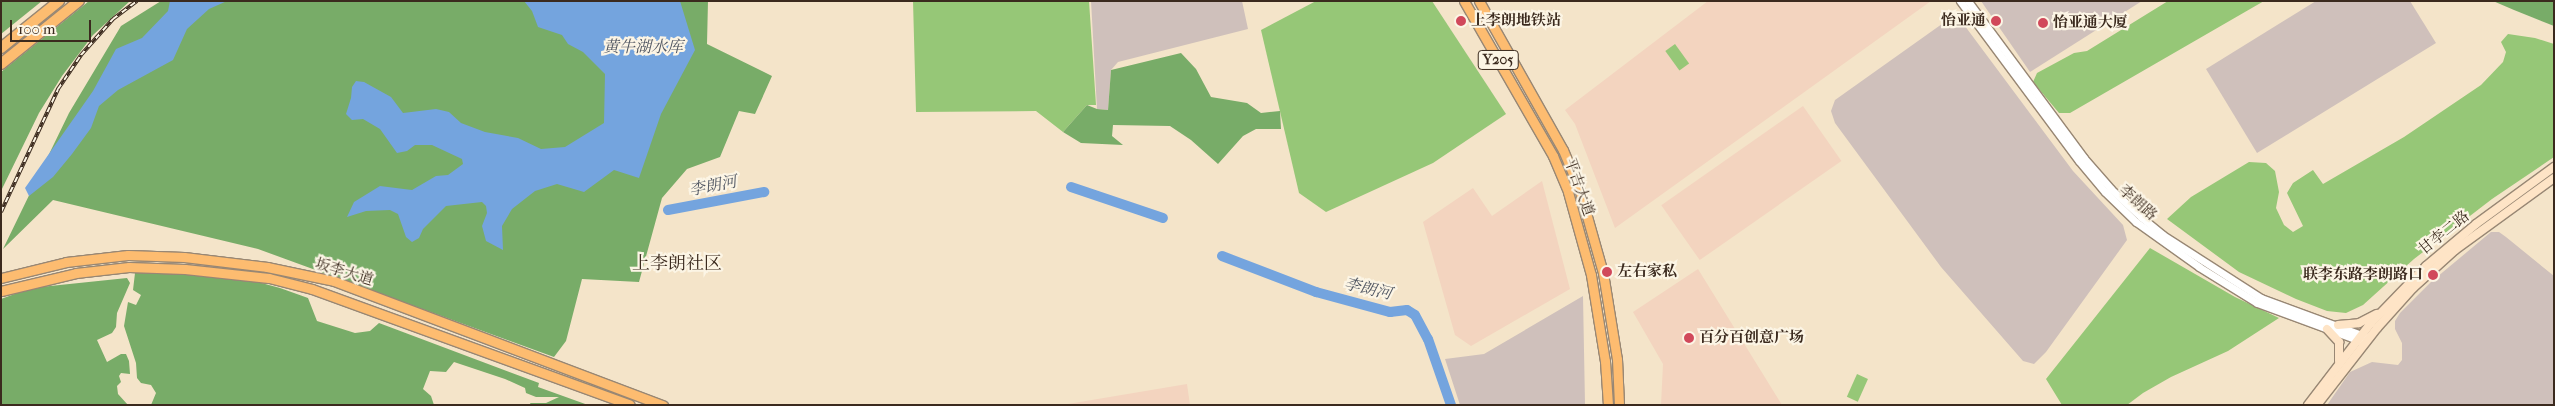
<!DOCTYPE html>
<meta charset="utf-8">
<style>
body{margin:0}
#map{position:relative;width:2555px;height:406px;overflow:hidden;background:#f4e4c9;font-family:"IM FELL French Canon","Noto Serif SC",serif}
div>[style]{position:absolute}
.built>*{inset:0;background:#f3d4bf;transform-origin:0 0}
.industrial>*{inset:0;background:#cfc0bb}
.green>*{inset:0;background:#96c777;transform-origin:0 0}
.forest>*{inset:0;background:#78ac68}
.water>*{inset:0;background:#74a4de}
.river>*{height:10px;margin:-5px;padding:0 5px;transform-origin:5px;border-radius:5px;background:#74a4de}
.roads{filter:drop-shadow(1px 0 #988774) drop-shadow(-1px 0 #988774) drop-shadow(0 1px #988774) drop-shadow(0 -1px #988774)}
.tertiary>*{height:7px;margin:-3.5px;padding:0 3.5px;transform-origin:3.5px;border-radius:3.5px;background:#fff}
.secondary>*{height:8px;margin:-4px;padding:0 4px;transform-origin:4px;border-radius:4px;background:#fee4c6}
.primary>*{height:9px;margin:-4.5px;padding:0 4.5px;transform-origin:4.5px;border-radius:4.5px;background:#fdbc70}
.motorway>*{height:10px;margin:-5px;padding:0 5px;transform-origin:5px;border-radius:5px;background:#fdbc70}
.rail>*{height:4px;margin-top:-2px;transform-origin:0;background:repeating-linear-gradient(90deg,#fcf5e5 0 5.5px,#3b2a1e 0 11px);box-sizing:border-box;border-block:1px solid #3b2a1e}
.dots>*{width:14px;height:14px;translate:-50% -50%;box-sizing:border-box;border:2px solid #fcf5e5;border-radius:50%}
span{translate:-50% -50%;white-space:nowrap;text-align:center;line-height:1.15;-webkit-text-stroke:4.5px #fcf5e5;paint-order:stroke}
.shield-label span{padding:1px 4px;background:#fcf5e5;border:1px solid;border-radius:4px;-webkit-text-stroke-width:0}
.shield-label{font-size:14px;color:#3b2a1e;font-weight:700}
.poi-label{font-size:15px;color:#3b2a1e;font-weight:700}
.left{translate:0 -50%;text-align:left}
.right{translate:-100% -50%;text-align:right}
.street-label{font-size:15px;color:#3b2a1e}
.water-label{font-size:16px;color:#4f5561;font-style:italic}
.quarter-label{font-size:18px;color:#3b2a1e}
.frame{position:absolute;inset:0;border:2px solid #3b2a1e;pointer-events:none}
.scale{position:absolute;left:10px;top:20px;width:81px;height:22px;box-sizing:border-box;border:2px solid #3b2a1e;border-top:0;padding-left:6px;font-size:15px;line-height:18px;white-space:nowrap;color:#3b2a1e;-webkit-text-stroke:4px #fcf5e5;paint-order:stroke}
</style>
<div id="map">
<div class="built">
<i style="clip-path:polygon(1708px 1px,1931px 1px,1615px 228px,1575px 124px,1565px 110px)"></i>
<i style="left:1803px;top:106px;width:67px;height:173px;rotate:55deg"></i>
<i style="clip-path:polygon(1542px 181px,1570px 289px,1471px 346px,1455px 335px,1423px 222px,1473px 188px,1492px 216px)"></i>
<i style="clip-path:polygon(1698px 269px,1782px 405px,1661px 405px,1663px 364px,1633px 312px)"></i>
<i style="clip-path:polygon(1187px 384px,1190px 405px,1062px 405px)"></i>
</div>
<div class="industrial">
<i style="clip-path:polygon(1091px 1px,1242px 1px,1248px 29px,1118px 62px,1111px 70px,1108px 110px,1097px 109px)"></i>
<i style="clip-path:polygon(1981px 1px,2142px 1px,2030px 72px)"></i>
<i style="clip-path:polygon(2316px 1px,2410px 1px,2436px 43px,2257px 153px,2206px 69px)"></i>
<i style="clip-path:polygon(1956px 14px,2073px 171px,2123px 225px,2127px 240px,2046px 352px,2034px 364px,2023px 361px,1941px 267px,1835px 123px,1831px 111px,1835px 100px)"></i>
<i style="clip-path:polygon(2491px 232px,2499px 232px,2506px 237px,2554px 276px,2554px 405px,2327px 405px,2350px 372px,2372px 362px,2398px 365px,2402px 360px,2402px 343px,2395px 329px,2395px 321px,2400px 313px,2431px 282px)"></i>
<i style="clip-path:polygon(1583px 296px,1585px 404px,1460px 405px,1445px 359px,1484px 354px)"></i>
</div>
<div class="green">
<i style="clip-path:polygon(913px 1px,1089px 1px,1096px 105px,1087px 105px,1063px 132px,1036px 111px,916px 112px)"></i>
<i style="clip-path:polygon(1316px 1px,1432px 1px,1506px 114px,1433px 163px,1326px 212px,1299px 193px,1261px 30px)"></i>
<i style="clip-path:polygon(2168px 1px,2264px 1px,2070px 113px,2059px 113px,2033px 82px,2037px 73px,2074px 53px,2087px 51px)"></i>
<i style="clip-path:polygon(2508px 34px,2535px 38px,2554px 44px,2554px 157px,2492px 199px,2414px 259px,2363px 305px,2346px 313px,2327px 311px,2296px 299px,2239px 272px,2167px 219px,2191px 197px,2249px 162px,2266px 163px,2275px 171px,2279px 192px,2276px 208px,2284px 225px,2293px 232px,2303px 226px,2287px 193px,2293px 183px,2313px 170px,2323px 184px,2404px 137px,2481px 85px,2503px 62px,2506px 52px,2501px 42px)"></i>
<i style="left:1675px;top:44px;width:24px;height:12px;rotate:54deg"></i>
<i style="clip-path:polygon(2150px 248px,2235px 297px,2279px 318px,2228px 351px,2171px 377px,2143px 393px,2127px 405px,2062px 405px,2046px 379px)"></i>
<i style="left:1857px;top:374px;width:12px;height:25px;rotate:24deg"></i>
</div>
<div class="forest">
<i style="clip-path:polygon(1px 1px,42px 1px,1px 34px)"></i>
<i style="clip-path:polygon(89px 1px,130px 1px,93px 35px,62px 76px,39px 113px,1px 191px,1px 72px)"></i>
<i style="clip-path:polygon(161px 1px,708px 1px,707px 44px,772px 76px,755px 114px,739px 111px,720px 157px,687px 169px,662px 198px,639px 282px,582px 279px,566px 341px,554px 357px,258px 249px,53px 200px,3px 249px,69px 113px,121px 26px)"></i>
<i style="clip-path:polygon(2493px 1px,2554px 1px,2554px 26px,2514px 10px)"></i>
<i style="clip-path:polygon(1181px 53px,1196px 69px,1211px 97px,1247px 103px,1261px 113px,1280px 111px,1281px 129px,1256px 129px,1243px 136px,1218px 164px,1191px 140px,1170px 126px,1113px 125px,1112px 136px,1123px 145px,1081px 143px,1063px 132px,1087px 105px,1097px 109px,1108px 110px,1111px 70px)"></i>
<i style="clip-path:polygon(135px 273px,202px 274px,246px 279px,280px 288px,308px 298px,317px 321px,355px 333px,370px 331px,379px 323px,539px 383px,538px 387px,588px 405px,531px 405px,530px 403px,546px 403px,559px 397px,536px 397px,526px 393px,525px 388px,505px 379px,454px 362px,446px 372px,430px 371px,423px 389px,431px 396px,434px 405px,151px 405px,156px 393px,151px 385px,141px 383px,137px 378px,136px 363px,124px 326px,128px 302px,136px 305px,141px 295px,133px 290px)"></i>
<i style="clip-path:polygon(127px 278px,130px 283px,117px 313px,116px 327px,112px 333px,97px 340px,107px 362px,121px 354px,126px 354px,129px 361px,130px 374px,121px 373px,119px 376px,121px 382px,117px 386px,118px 394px,128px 405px,1px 405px,1px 299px,31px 288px)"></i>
</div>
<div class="water">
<i style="clip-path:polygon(170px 1px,227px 1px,209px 9px,187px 29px,173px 60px,118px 90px,99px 106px,91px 128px,72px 154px,53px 177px,29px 196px,25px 188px,93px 91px,116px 49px,142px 38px,168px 11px)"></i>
<i style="clip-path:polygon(524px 1px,680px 1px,695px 50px,661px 114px,639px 178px,614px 170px,584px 192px,557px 184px,535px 191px,512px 209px,502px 226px,503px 250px,486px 241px,482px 226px,487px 213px,486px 206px,482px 202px,446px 206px,423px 229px,419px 238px,412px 242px,406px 237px,398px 214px,390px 210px,366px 211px,347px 217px,354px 202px,380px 186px,412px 190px,436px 176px,448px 175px,463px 164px,462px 159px,432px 145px,415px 145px,407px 151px,397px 153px,380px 129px,363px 119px,352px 120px,346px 114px,351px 98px,352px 87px,356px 81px,364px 82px,391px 97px,403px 113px,436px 109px,449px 112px,461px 123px,485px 132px,518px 138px,541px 149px,565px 147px,604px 123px,605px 74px,583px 52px,568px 44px,562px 35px,538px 27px,532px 11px)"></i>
</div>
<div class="river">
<i style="left:1071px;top:187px;width:97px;rotate:18.6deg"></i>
<i style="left:668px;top:210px;width:98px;rotate:-10.6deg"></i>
<i style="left:1222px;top:256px;width:101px;rotate:21deg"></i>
<i style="left:1316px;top:292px;width:77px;rotate:15.1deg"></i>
<i style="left:1390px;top:312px;width:17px;rotate:-7deg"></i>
<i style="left:1407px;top:310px;width:9px;rotate:32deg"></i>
<i style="left:1415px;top:315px;width:27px;rotate:62deg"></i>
<i style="left:1428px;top:339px;width:70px;rotate:70.8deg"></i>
</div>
<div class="roads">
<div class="tertiary">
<i style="left:1960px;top:1px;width:199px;rotate:53.4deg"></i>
<i style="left:2079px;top:161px;width:40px;rotate:50deg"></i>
<i style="left:2105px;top:192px;width:43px;rotate:44.1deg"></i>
<i style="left:2136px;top:222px;width:77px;rotate:35.5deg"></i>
<i style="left:2199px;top:267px;width:68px;rotate:31.8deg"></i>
<i style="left:2257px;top:303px;width:113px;rotate:20.2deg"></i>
<i style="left:1968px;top:1px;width:195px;rotate:53.5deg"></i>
<i style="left:2084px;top:158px;width:41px;rotate:48.9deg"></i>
<i style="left:2111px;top:189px;width:41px;rotate:43deg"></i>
<i style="left:2141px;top:217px;width:28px;rotate:39deg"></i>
<i style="left:2163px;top:235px;width:117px;rotate:32.7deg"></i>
<i style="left:2261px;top:298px;width:113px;rotate:20.2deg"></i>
</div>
<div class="secondary">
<i style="left:2338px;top:325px;width:21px;rotate:-5deg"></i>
<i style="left:2359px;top:323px;width:20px;rotate:-27deg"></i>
<i style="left:2327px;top:329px;width:18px;rotate:47deg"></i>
<i style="left:2339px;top:342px;width:19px;rotate:90deg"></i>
<i style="left:2308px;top:405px;width:103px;rotate:-52.5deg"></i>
<i style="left:2371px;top:323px;width:79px;rotate:-46deg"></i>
<i style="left:2426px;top:266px;width:65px;rotate:-40deg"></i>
<i style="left:2476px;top:224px;width:97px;rotate:-36.2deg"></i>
<i style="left:2317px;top:405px;width:98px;rotate:-52.1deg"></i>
<i style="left:2377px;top:328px;width:54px;rotate:-48deg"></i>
<i style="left:2413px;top:288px;width:57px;rotate:-42.1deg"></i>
<i style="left:2455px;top:250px;width:122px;rotate:-36deg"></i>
</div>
<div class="primary">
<i style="left:1464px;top:1px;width:179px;rotate:60.1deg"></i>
<i style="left:1553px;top:156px;width:39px;rotate:67deg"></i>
<i style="left:1568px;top:192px;width:86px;rotate:74.5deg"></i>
<i style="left:1591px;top:275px;width:87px;rotate:80.8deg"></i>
<i style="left:1605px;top:361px;width:44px;rotate:86.1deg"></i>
<i style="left:1479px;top:1px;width:171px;rotate:60.6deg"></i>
<i style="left:1563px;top:150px;width:41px;rotate:67.2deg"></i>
<i style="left:1579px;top:188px;width:88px;rotate:74.2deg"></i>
<i style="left:1603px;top:273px;width:87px;rotate:80.8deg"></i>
<i style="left:1617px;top:359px;width:46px;rotate:87.5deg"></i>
<i style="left:1px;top:278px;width:67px;rotate:-13.8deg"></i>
<i style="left:66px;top:262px;width:62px;rotate:-6.4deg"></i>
<i style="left:128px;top:255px;width:56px;rotate:2deg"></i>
<i style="left:184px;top:257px;width:84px;rotate:6.9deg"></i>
<i style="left:267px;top:267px;width:68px;rotate:11.8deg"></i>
<i style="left:334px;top:281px;width:352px;rotate:20.7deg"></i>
<i style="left:1px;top:291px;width:77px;rotate:-13.5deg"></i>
<i style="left:76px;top:273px;width:53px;rotate:-6.5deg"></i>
<i style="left:129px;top:267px;width:56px;rotate:2deg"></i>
<i style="left:185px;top:269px;width:84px;rotate:6.1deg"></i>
<i style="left:269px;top:278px;width:44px;rotate:14.3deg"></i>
<i style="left:312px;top:289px;width:338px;rotate:20deg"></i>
</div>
<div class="motorway">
<i style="left:1px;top:48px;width:75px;rotate:-39deg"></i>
<i style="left:1px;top:64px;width:100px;rotate:-38.9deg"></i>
</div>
</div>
<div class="rail">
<i style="left:1px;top:212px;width:136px;rotate:-65.1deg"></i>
<i style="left:58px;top:89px;width:41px;rotate:-55.9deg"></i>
<i style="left:81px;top:55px;width:48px;rotate:-48.4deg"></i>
<i style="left:113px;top:19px;width:30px;rotate:-37deg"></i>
</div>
<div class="dots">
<i style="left:1461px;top:21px;background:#d1495b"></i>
<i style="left:1996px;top:21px;background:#d1495b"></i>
<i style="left:2043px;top:23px;background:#d1495b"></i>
<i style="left:1607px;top:272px;background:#d1495b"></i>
<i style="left:2433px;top:275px;background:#d1495b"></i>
<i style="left:1689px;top:338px;background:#d1495b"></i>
</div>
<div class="shield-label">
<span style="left:1498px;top:60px">Y205</span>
</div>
<div class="poi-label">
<span class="left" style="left:1471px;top:21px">上李朗地铁站</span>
<span class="right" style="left:1986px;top:21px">怡亚通</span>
<span class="left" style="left:2053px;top:23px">怡亚通大厦</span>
<span class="left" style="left:1617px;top:272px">左右家私</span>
<span class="right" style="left:2423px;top:275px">联李东路李朗路口</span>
<span class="left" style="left:1699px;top:338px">百分百创意广场</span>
</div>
<div class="street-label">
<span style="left:1579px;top:187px;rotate:70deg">平吉大道</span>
<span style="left:2138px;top:203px;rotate:42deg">李朗路</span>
<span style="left:2444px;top:233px;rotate:-39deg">甘李二路</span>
<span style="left:344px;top:272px;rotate:17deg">坂李大道</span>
</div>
<div class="water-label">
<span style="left:643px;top:47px">黄牛湖水库</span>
<span style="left:713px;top:186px;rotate:-11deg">李朗河</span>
<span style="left:1368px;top:289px;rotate:13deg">李朗河</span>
</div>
<div class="quarter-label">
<span style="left:677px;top:264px">上李朗社区</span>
</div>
<div class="frame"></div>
<div class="scale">100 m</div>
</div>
